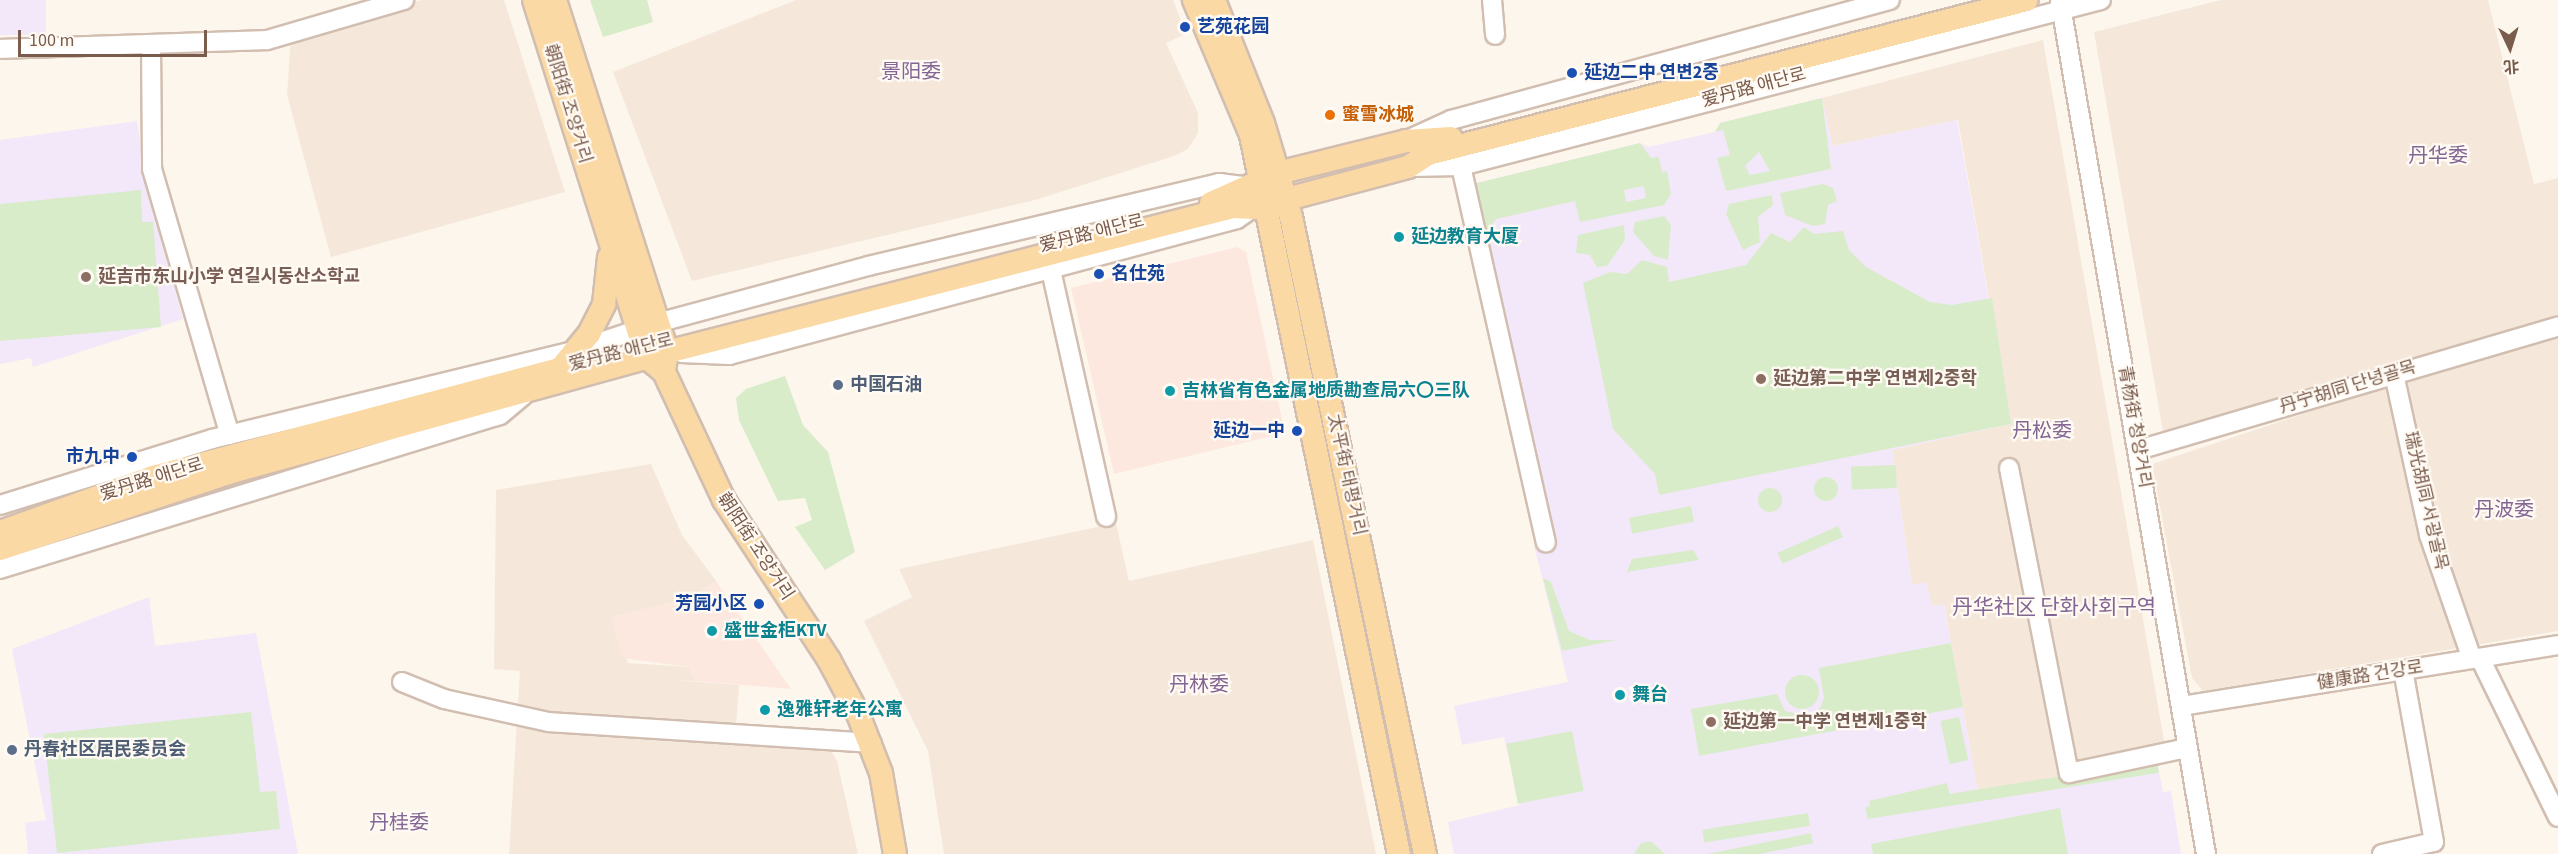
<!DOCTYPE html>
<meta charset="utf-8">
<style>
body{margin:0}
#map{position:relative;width:2558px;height:854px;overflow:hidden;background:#fdf6ec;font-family:"Source Sans 3","Noto Sans SC","Noto Sans KR",sans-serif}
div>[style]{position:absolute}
.residential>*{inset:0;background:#f5e8da}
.commercial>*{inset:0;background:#fde8e0}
.education>*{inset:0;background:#f3e8fa;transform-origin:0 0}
.green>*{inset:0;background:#d8ecc9;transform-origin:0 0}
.round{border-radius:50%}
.roads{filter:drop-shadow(2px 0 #d1beb0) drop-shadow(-2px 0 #d1beb0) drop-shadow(0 2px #d1beb0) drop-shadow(0 -2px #d1beb0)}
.minor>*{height:18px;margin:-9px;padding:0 9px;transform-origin:9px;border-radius:9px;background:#fff}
.major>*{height:22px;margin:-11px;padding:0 11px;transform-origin:11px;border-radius:11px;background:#fbd9a5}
.dots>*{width:16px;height:16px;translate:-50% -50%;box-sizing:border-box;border:3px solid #fffaf3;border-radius:50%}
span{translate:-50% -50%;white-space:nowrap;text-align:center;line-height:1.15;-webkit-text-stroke:4.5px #fffaf3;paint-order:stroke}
.transit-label{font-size:18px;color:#164399;font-weight:700}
.left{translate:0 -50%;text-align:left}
.right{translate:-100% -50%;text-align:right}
.street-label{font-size:18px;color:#7a5c4d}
.food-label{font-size:18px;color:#c56008;font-weight:700}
.culture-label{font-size:18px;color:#0d838f;font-weight:700}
.education-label{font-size:18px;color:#785e54;font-weight:700}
.service-label{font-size:18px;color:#4e5e75;font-weight:700}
.neighbourhood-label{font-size:20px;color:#846695}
.quarter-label{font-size:21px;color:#846695}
.north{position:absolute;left:2480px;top:18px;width:60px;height:60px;-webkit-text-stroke:4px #fffaf3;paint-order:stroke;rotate:176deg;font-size:16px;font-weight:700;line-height:24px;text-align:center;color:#7a5c4d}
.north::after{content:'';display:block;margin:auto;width:21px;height:27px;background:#7a5c4d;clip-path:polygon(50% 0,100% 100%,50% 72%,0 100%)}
.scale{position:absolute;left:18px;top:30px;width:189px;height:27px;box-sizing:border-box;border:3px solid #7a5c4d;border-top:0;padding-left:8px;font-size:18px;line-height:21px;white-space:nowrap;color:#7a5c4d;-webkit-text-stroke:4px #fffaf3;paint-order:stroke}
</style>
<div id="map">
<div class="residential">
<i style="clip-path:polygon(422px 0,504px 0,565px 192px,331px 257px,287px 95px,291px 37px)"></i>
<i style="clip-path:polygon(796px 0,1173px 0,1186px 34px,1166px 43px,1198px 113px,1198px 133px,1188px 149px,1174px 156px,1035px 200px,692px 281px,613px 72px)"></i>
<i style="clip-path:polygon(2221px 0,2488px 0,2534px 184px,2558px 178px,2558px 316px,2163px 432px,2094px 32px)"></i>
<i style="clip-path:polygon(2043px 40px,2167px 758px,1979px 797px,1944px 604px,1932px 607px,1912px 585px,1892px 450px,2011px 424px,1958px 120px,1832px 146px,1822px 98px)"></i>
<i style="clip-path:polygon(2558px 335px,2558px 631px,2203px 691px,2192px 678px,2152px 464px,2514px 344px)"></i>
<i style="clip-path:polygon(651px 464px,682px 535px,716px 581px,688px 599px,612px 617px,628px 663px,689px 667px,695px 681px,673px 680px,739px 685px,736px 727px,821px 733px,837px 761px,858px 854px,509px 854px,520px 671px,494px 669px,496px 490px)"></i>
<i style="clip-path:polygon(1116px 523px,1129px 581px,1313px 540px,1376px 854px,944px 854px,928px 751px,864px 621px,912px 597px,899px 569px)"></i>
</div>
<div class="commercial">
<i style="clip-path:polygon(1237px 247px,1246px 252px,1285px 433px,1114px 474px,1071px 288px)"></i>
<i style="clip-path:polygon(716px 581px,791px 689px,695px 681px,689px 667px,622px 658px,612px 617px,688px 599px)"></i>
</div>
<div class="education">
<i style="left:0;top:0;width:46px;height:35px"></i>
<i style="clip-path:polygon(1822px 98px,1833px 146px,1957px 120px,2011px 424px,1892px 450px,1912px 585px,1926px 582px,1932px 606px,1944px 604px,1979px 797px,2157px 761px,2163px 792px,2171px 791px,2181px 854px,1454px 854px,1448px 822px,1520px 805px,1504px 737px,1462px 745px,1454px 706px,1568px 682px,1534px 545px,1553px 541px,1473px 184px,1640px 143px,1648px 147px,1715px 132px,1720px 123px)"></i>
<i style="clip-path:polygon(137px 121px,147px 189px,183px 319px,33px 367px,31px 358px,0 364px,0 140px)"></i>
<i style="clip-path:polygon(149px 597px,155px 646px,256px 633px,298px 854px,28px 854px,25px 823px,46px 820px,12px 649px)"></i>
</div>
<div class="green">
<i style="clip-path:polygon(590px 0,647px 0,653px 22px,603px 37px)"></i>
<i style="clip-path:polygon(evenodd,1822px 98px,1831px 169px,1726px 191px,1717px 158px,1730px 155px,1723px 130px,1715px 132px,1720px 123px,1822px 98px,1759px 152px,1770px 171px,1750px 175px,1745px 166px,1759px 152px)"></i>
<i style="clip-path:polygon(evenodd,1640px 143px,1651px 158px,1659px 157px,1662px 172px,1667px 171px,1671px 194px,1664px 205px,1580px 222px,1575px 201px,1496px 219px,1485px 234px,1473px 184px,1640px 143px,1644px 186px,1646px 198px,1626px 202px,1624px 190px,1644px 186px)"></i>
<i style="clip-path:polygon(1823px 184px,1833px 188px,1837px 201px,1828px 205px,1825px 224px,1813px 226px,1785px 215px,1780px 193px)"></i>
<i style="clip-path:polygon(141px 190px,142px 222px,153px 222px,161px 327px,0 341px,0 204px)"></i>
<i style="clip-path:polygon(1772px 195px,1773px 205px,1758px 217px,1760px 242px,1743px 250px,1726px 214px,1729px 204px)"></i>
<i style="clip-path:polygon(1664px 216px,1671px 225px,1668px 260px,1654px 256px,1633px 232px,1635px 222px)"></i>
<i style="clip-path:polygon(1624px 225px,1625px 240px,1607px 266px,1597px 267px,1590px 255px,1576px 253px,1578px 235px)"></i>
<i style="clip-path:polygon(1804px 227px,1814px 234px,1843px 231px,1849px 250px,1866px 267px,1930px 302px,1952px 305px,1992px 298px,2011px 424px,1659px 495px,1655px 474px,1613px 429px,1583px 283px,1610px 272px,1627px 274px,1642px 260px,1667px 267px,1669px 282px,1746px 265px,1771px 233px,1790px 242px)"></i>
<i style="clip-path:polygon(785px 376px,803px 425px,828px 452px,855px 552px,825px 570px,795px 527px,812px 520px,805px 498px,778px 501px,739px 420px,736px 398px,746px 389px)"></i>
<i style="left:1896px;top:465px;width:23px;height:45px;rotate:88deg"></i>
<i class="round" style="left:1814px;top:477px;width:24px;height:24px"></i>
<i class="round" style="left:1758px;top:488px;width:24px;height:24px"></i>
<i style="left:1691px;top:506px;width:16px;height:63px;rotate:79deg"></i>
<i style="left:1838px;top:526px;width:12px;height:66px;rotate:66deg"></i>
<i style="clip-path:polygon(1693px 550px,1699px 560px,1627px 572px,1632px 559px)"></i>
<i style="clip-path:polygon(1543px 578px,1551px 582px,1569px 631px,1590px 640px,1616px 640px,1562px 651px)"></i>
<i style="clip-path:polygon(1951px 643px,1963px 707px,1699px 756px,1691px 709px,1777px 694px,1785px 711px,1805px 716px,1820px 708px,1824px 698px,1819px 668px)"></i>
<i class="round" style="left:1785px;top:675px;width:34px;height:34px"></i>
<i style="clip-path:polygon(251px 712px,260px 792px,276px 791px,280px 829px,57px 853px,44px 734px)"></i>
<i style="left:1959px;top:717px;width:44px;height:19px;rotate:78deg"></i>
<i style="left:1572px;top:731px;width:61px;height:67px;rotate:79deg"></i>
<i style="left:2157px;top:761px;width:12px;height:295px;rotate:81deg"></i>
<i style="left:1947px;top:783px;width:13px;height:80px;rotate:77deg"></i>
<i style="clip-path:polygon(2060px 808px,2068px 854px,1873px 854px,1871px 844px)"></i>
<i style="left:1808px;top:813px;width:13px;height:107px;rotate:81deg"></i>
<i style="clip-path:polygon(1811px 833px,1813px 843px,1760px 854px,1707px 854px)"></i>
<i style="clip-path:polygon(1651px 841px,1665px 854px,1634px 854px,1641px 843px)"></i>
</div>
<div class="roads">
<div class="minor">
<i style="left:1492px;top:0;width:35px;rotate:85deg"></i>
<i style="left:2060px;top:0;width:866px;rotate:80.3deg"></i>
<i style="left:151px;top:44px;width:125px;rotate:89.5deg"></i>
<i style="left:152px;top:169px;width:277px;rotate:73.7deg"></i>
<i style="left:0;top:49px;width:267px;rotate:-1.9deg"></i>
<i style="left:267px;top:40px;width:143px;rotate:-16.3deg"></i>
<i style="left:1414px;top:137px;width:41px;rotate:-24.7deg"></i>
<i style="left:1451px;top:120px;width:455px;rotate:-15.3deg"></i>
<i style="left:1461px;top:166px;width:386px;rotate:77.3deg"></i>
<i style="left:1408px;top:167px;width:53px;rotate:-1.1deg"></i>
<i style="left:1461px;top:166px;width:661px;rotate:-14.54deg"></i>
<i style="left:1051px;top:270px;width:253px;rotate:77.4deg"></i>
<i style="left:681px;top:353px;width:48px;rotate:2.4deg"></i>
<i style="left:729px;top:355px;width:526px;rotate:-14.99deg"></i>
<i style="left:1237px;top:219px;width:19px;rotate:-35deg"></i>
<i style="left:2394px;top:374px;width:165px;rotate:77.7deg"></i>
<i style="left:2429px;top:535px;width:131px;rotate:70.9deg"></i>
<i style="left:2138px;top:450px;width:438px;rotate:-16.4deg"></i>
<i style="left:2009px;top:468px;width:311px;rotate:78.9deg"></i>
<i style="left:2069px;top:773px;width:121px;rotate:-12deg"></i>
<i style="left:0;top:505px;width:222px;rotate:-17.3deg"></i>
<i style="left:212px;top:439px;width:373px;rotate:-13.7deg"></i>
<i style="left:574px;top:351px;width:88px;rotate:-18.6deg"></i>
<i style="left:657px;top:323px;width:219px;rotate:-15.1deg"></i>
<i style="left:868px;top:266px;width:361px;rotate:-13.3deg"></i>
<i style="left:1219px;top:183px;width:24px;rotate:7deg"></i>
<i style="left:0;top:569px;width:523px;rotate:-17.12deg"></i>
<i style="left:500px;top:415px;width:31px;rotate:-40deg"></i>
<i style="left:2480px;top:658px;width:177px;rotate:63.9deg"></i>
<i style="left:402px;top:682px;width:45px;rotate:22deg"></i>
<i style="left:444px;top:699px;width:107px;rotate:12.4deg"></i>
<i style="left:549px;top:722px;width:323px;rotate:3.7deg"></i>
<i style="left:2182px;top:706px;width:381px;rotate:-9.2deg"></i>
<i style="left:2382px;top:854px;width:53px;rotate:-13deg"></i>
<i style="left:2434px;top:842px;width:175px;rotate:-100.2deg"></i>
</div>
<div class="major">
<i style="left:534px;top:0;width:375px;rotate:72.5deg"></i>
<i style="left:647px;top:358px;width:22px;rotate:39deg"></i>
<i style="left:664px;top:372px;width:141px;rotate:64.9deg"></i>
<i style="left:724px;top:500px;width:191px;rotate:56.7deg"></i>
<i style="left:829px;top:660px;width:61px;rotate:61.8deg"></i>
<i style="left:858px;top:714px;width:63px;rotate:68.7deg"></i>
<i style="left:881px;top:773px;width:82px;rotate:80.2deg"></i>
<i style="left:555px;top:0;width:369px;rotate:72.3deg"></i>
<i style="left:667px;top:352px;width:13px;rotate:99deg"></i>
<i style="left:1194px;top:0;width:147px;rotate:67.1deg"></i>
<i style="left:1251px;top:135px;width:734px;rotate:78.37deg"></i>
<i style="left:1214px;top:0;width:132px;rotate:68.3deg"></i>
<i style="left:1263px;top:123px;width:98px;rotate:73.4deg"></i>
<i style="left:1291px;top:217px;width:651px;rotate:78.12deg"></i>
<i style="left:1211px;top:203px;width:73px;rotate:-24.1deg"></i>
<i style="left:1278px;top:173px;width:132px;rotate:-14deg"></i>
<i style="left:1406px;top:141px;width:45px;rotate:-3.8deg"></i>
<i style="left:560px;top:369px;width:45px;rotate:-50.4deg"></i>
<i style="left:589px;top:334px;width:34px;rotate:-63deg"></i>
<i style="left:604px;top:304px;width:47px;rotate:-83.9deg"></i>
<i style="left:0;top:532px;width:163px;rotate:-19.8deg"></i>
<i style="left:153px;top:477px;width:436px;rotate:-14.9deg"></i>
<i style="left:0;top:549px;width:240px;rotate:-18.4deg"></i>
<i style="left:228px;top:473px;width:455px;rotate:-15.4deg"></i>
<i style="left:667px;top:352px;width:584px;rotate:-14.37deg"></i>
<i style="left:1233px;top:207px;width:20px;rotate:3deg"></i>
<i style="left:1253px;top:208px;width:160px;rotate:-14.8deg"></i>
<i style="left:1408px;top:167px;width:24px;rotate:-33deg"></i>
<i style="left:1428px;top:154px;width:618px;rotate:-14.42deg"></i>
</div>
</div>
<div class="dots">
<i style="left:1185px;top:27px;background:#1a4fb4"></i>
<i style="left:1572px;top:73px;background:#1a4fb4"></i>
<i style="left:1330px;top:115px;background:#e8710a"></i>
<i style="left:1399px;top:237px;background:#0f9aa8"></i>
<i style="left:1099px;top:274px;background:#1a4fb4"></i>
<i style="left:86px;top:277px;background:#8d6e63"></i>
<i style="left:1761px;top:379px;background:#8d6e63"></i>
<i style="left:838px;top:385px;background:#5c6f8a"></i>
<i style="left:1170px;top:391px;background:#0f9aa8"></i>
<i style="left:1297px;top:431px;background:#1a4fb4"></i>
<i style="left:132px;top:457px;background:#1a4fb4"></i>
<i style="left:759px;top:604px;background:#1a4fb4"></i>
<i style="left:712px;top:631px;background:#0f9aa8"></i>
<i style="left:1620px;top:695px;background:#0f9aa8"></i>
<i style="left:765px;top:710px;background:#0f9aa8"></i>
<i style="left:1711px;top:722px;background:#8d6e63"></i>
<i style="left:12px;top:750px;background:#5c6f8a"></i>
</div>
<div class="transit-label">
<span class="left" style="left:1197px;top:27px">艺苑花园</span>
<span class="left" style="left:1584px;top:73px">延边二中 연변2중</span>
<span class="left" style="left:1111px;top:274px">名仕苑</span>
<span class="right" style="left:1285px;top:431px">延边一中</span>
<span class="right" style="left:120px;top:457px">市九中</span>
<span class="right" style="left:747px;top:604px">芳园小区</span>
</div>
<div class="street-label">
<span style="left:1754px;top:88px;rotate:-15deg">爱丹路 애단로</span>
<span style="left:567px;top:104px;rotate:73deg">朝阳街 조양거리</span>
<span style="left:1092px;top:234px;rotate:-14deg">爱丹路 애단로</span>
<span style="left:621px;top:353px;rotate:-14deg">爱丹路 애단로</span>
<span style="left:2348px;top:388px;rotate:-17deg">丹宁胡同 단녕골목</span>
<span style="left:2134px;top:427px;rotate:80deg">青杨街 청양거리</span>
<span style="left:1346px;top:475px;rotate:78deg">太平街 태평거리</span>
<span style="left:152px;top:480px;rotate:-17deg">爱丹路 애단로</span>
<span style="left:2425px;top:501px;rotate:77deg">瑞光胡同 서광골목</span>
<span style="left:755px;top:547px;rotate:57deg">朝阳街 조양거리</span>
<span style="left:2370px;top:676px;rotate:-9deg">健康路 건강로</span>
</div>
<div class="food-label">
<span class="left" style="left:1342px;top:115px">蜜雪冰城</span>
</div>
<div class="culture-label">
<span class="left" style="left:1411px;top:237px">延边教育大厦</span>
<span class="left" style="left:1182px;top:391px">吉林省有色金属地质勘查局六〇三队</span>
<span class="left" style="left:724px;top:631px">盛世金柜KTV</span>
<span class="left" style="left:1632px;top:695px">舞台</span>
<span class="left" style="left:777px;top:710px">逸雅轩老年公寓</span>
</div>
<div class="education-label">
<span class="left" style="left:98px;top:277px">延吉市东山小学 연길시동산소학교</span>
<span class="left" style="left:1773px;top:379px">延边第二中学 연변제2중학</span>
<span class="left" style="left:1723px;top:722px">延边第一中学 연변제1중학</span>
</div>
<div class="service-label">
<span class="left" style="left:850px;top:385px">中国石油</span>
<span class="left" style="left:24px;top:750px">丹春社区居民委员会</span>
</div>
<div class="neighbourhood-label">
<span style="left:911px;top:72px">景阳委</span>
<span style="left:2438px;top:156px">丹华委</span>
<span style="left:2042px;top:431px">丹松委</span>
<span style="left:2504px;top:510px">丹波委</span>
<span style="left:1199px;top:685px">丹林委</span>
<span style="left:399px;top:823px">丹桂委</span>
</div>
<div class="quarter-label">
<span style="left:2054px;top:607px">丹华社区 단화사회구역</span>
</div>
<div class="north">北</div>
<div class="scale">100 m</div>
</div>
